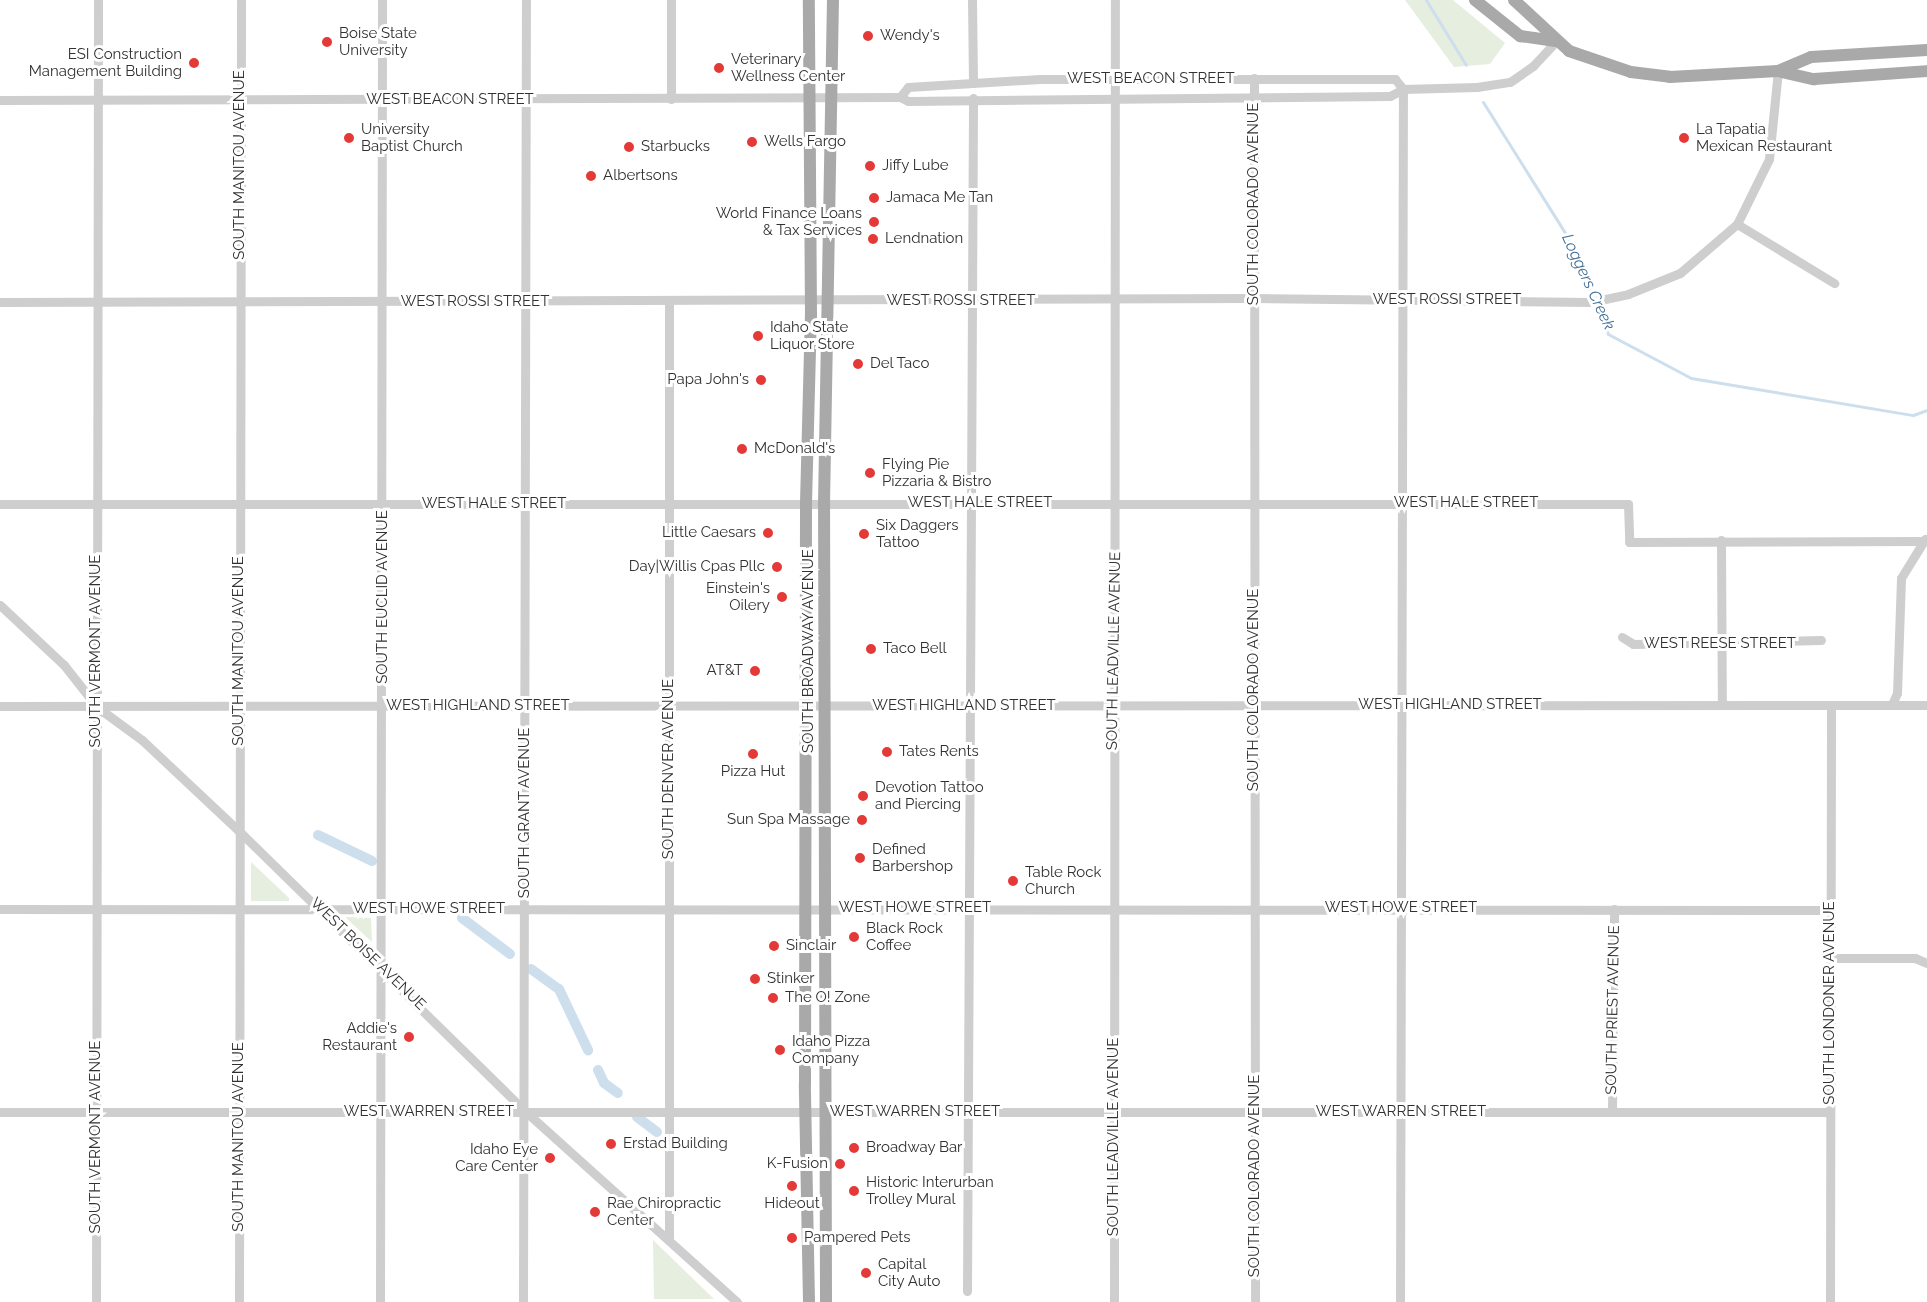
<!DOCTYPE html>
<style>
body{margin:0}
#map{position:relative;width:1927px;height:1302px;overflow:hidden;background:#fff;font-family:Raleway,sans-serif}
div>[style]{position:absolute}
.green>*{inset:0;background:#e6eee0}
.stream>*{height:3px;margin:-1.5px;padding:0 1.5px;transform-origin:1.5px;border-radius:1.5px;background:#cddeed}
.canal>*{height:10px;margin:-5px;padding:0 5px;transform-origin:5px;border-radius:5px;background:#cddeed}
.minor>*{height:9px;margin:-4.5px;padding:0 4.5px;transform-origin:4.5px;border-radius:4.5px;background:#cecece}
.major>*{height:12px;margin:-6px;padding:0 6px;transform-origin:6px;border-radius:6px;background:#a9a9a9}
.dots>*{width:16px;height:16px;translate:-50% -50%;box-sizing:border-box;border:3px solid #fff;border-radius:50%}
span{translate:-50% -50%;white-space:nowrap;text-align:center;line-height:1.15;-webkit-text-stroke:6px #fff;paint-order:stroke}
.poi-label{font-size:15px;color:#313131}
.left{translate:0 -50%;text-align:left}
.right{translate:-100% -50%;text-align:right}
.street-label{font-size:15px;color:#313131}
.water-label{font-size:16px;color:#3f6c94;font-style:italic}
</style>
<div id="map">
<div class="green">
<i style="clip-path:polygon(1405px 0,1453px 0,1505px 43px,1490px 64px,1454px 67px)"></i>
<i style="clip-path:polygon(251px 862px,289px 898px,289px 901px,251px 901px)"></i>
<i style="clip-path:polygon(346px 917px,371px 918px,372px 942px,347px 919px)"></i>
<i style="clip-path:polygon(653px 1240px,714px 1299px,654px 1299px)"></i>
</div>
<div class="stream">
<i style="left:1426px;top:0;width:76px;rotate:58.4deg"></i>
<i style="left:1483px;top:102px;width:158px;rotate:57.9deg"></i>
<i style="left:1567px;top:236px;width:106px;rotate:67.3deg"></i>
<i style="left:1608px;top:334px;width:94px;rotate:27.9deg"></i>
<i style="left:1691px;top:378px;width:225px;rotate:9.5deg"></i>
<i style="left:1913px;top:415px;width:15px;rotate:-20deg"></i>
</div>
<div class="canal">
<i style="left:318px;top:835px;width:60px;rotate:25.7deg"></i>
<i style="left:462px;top:918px;width:60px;rotate:36.9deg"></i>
<i style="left:531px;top:969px;width:34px;rotate:36deg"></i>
<i style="left:559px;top:989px;width:68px;rotate:64.6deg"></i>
<i style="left:598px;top:1070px;width:14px;rotate:65deg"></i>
<i style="left:604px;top:1083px;width:17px;rotate:36deg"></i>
<i style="left:637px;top:1117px;width:25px;rotate:37deg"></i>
</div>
<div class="minor">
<i style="left:972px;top:0;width:82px;rotate:89.3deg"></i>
<i style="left:1254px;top:78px;width:1224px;rotate:89.95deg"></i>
<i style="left:900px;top:97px;width:13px;rotate:-51deg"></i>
<i style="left:908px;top:87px;width:132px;rotate:-3.5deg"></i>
<i style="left:1040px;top:79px;width:355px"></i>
<i style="left:1395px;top:79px;width:13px;rotate:51deg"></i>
<i style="left:671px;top:99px;width:99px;rotate:-90deg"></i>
<i style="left:0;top:100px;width:900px;rotate:-0.19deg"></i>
<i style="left:900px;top:97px;width:9px;rotate:27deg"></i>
<i style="left:908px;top:101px;width:482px;rotate:-0.6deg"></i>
<i style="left:1390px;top:96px;width:15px;rotate:-28deg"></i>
<i style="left:1403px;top:89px;width:74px;rotate:-1.5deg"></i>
<i style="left:1477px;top:87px;width:33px;rotate:-9deg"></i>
<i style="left:1510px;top:82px;width:28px;rotate:-35deg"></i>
<i style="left:1533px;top:66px;width:34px;rotate:-47deg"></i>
<i style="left:1737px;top:224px;width:114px;rotate:31.3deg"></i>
<i style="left:0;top:302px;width:1254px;rotate:-0.18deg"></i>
<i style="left:1254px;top:298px;width:337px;rotate:0.7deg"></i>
<i style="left:1591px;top:302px;width:38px;rotate:-12deg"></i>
<i style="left:1628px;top:294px;width:56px;rotate:-22deg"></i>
<i style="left:1680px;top:273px;width:75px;rotate:-40.7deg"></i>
<i style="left:1737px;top:224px;width:72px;rotate:-63.8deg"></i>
<i style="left:1769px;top:159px;width:88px;rotate:-84.2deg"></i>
<i style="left:0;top:504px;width:1628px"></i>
<i style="left:1628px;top:504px;width:38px;rotate:88deg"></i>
<i style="left:1629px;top:542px;width:294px;rotate:-0.2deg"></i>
<i style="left:1721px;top:540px;width:165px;rotate:89.7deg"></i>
<i style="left:0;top:605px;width:88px;rotate:43.2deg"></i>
<i style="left:64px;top:665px;width:53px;rotate:51.8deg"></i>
<i style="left:97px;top:707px;width:56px;rotate:36.3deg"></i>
<i style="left:142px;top:740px;width:134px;rotate:43.2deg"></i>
<i style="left:240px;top:832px;width:400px;rotate:44.4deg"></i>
<i style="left:526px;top:1112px;width:284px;rotate:42deg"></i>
<i style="left:1622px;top:637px;width:13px;rotate:32deg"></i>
<i style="left:1633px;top:644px;width:188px;rotate:-1.2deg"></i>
<i style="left:1893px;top:702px;width:10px;rotate:-66deg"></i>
<i style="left:1897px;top:693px;width:115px;rotate:-88deg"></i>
<i style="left:1901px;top:578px;width:46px;rotate:-58.4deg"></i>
<i style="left:0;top:706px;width:1927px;rotate:-0.03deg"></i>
<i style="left:0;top:909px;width:1831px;rotate:0.03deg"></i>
<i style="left:1830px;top:958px;width:85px"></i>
<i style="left:1915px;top:958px;width:13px;rotate:23deg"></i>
<i style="left:0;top:1112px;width:1830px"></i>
<i style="left:1612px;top:1112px;width:203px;rotate:-89.4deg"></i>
<i style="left:669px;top:1237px;width:935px;rotate:-90deg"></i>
<i style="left:967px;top:1291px;width:1193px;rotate:-89.71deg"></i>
<i style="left:96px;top:1302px;width:1302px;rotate:-89.91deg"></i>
<i style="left:239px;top:1302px;width:1302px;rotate:-89.91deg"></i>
<i style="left:380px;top:1302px;width:1302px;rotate:-89.91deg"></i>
<i style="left:523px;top:1302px;width:1302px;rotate:-89.87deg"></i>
<i style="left:1114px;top:1302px;width:1302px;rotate:-89.96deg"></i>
<i style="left:1400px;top:1302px;width:1213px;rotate:-89.86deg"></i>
<i style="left:1830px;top:1302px;width:597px;rotate:-89.9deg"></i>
</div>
<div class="major">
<i style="left:1475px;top:0;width:58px;rotate:38.7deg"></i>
<i style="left:1520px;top:36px;width:36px;rotate:8deg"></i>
<i style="left:1514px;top:0;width:75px;rotate:42.8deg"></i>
<i style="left:1569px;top:51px;width:65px;rotate:18.7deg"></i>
<i style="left:1631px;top:72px;width:39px;rotate:7deg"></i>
<i style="left:1670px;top:77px;width:108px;rotate:-3.2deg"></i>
<i style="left:1778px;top:71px;width:37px;rotate:13deg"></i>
<i style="left:1814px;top:79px;width:113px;rotate:-4deg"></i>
<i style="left:1778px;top:71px;width:36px;rotate:-23deg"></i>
<i style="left:1811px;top:57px;width:116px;rotate:-3.5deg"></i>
<i style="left:809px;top:1302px;width:218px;rotate:-91.1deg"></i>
<i style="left:805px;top:1084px;width:581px;rotate:-89.9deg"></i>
<i style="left:806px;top:503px;width:188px;rotate:-88.5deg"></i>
<i style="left:811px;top:315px;width:315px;rotate:-90.4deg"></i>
<i style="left:826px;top:1302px;width:798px;rotate:-90.14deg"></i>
<i style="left:824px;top:504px;width:504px;rotate:-88.98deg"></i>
</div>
<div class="dots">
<i style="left:868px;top:36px;background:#e33a38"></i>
<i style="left:327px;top:42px;background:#e33a38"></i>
<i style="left:194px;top:63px;background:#e33a38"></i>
<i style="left:719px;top:68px;background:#e33a38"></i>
<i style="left:349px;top:138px;background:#e33a38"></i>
<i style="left:1684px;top:138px;background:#e33a38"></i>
<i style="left:752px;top:142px;background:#e33a38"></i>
<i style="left:629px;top:147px;background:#e33a38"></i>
<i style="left:870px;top:166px;background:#e33a38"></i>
<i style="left:591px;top:176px;background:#e33a38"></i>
<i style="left:874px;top:198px;background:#e33a38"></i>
<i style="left:874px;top:222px;background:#e33a38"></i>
<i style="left:873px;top:239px;background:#e33a38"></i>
<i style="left:758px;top:336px;background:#e33a38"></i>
<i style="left:858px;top:364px;background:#e33a38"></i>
<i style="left:761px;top:380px;background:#e33a38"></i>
<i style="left:742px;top:449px;background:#e33a38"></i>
<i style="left:870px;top:473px;background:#e33a38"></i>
<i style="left:768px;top:533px;background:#e33a38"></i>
<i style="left:864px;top:534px;background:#e33a38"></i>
<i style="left:777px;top:567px;background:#e33a38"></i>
<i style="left:782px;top:597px;background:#e33a38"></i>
<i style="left:871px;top:649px;background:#e33a38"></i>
<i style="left:755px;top:671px;background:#e33a38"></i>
<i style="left:887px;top:752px;background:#e33a38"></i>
<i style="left:753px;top:754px;background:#e33a38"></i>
<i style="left:863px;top:796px;background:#e33a38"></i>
<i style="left:862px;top:820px;background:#e33a38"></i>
<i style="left:860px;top:858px;background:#e33a38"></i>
<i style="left:1013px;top:881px;background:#e33a38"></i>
<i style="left:854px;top:937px;background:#e33a38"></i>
<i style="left:774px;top:946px;background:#e33a38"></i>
<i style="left:755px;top:979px;background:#e33a38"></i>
<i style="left:773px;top:998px;background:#e33a38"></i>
<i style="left:409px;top:1037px;background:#e33a38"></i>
<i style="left:780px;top:1050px;background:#e33a38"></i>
<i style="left:611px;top:1144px;background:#e33a38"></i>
<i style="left:854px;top:1148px;background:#e33a38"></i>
<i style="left:550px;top:1158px;background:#e33a38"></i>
<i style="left:840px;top:1164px;background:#e33a38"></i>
<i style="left:792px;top:1186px;background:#e33a38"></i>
<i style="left:854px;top:1191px;background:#e33a38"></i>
<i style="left:595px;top:1212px;background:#e33a38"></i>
<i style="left:792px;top:1238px;background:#e33a38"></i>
<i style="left:866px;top:1273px;background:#e33a38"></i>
</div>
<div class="poi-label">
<span class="left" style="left:339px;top:42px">Boise State<br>University</span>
<span class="left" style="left:880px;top:36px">Wendy's</span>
<span class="right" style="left:182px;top:63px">ESI Construction<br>Management Building</span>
<span class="left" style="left:731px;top:68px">Veterinary<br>Wellness Center</span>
<span class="left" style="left:361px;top:138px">University<br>Baptist Church</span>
<span class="left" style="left:1696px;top:138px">La Tapatia<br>Mexican Restaurant</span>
<span class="left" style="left:764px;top:142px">Wells Fargo</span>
<span class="left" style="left:641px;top:147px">Starbucks</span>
<span class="left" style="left:882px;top:166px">Jiffy Lube</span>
<span class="left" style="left:603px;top:176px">Albertsons</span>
<span class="left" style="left:886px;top:198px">Jamaca Me Tan</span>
<span class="right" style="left:862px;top:222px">World Finance Loans<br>&amp; Tax Services</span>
<span class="left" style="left:885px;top:239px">Lendnation</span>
<span class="left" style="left:770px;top:336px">Idaho State<br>Liquor Store</span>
<span class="left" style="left:870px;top:364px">Del Taco</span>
<span class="right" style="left:749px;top:380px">Papa John's</span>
<span class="left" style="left:754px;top:449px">McDonald's</span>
<span class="left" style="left:882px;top:473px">Flying Pie<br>Pizzaria &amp; Bistro</span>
<span class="left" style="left:876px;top:534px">Six Daggers<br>Tattoo</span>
<span class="right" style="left:756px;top:533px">Little Caesars</span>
<span class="right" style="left:765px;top:567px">Day|Willis Cpas Pllc</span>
<span class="right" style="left:770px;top:597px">Einstein's<br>Oilery</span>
<span class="left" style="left:883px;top:649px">Taco Bell</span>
<span class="right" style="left:743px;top:671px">AT&amp;T</span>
<span class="left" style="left:899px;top:752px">Tates Rents</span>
<span style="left:753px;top:772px">Pizza Hut</span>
<span class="left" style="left:875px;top:796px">Devotion Tattoo<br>and Piercing</span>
<span class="right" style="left:850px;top:820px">Sun Spa Massage</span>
<span class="left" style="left:872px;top:858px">Defined<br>Barbershop</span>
<span class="left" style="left:1025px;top:881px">Table Rock<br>Church</span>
<span class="left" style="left:866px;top:937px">Black Rock<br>Coffee</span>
<span class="left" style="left:786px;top:946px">Sinclair</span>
<span class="left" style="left:767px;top:979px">Stinker</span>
<span class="left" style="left:785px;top:998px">The O! Zone</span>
<span class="right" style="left:397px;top:1037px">Addie's<br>Restaurant</span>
<span class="left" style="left:792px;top:1050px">Idaho Pizza<br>Company</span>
<span class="left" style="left:623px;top:1144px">Erstad Building</span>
<span class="left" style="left:866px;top:1148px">Broadway Bar</span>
<span class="right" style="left:538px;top:1158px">Idaho Eye<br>Care Center</span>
<span class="right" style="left:828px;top:1164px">K-Fusion</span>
<span class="left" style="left:866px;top:1191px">Historic Interurban<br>Trolley Mural</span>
<span class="left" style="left:607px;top:1212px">Rae Chiropractic<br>Center</span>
<span style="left:792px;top:1204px">Hideout</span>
<span class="left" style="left:804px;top:1238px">Pampered Pets</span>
<span class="left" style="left:878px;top:1273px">Capital<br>City Auto</span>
</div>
<div class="street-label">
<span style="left:1151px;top:79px">WEST BEACON STREET</span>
<span style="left:450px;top:100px">WEST BEACON STREET</span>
<span style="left:240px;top:165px;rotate:-90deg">SOUTH MANITOU AVENUE</span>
<span style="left:1254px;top:204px;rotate:-90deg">SOUTH COLORADO AVENUE</span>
<span style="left:1447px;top:300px">WEST ROSSI STREET</span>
<span style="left:961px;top:301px">WEST ROSSI STREET</span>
<span style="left:475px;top:302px">WEST ROSSI STREET</span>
<span style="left:980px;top:503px">WEST HALE STREET</span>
<span style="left:1466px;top:503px">WEST HALE STREET</span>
<span style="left:494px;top:504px">WEST HALE STREET</span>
<span style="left:383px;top:597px;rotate:-90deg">SOUTH EUCLID AVENUE</span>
<span style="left:1720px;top:644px">WEST REESE STREET</span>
<span style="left:96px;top:651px;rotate:-90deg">SOUTH VERMONT AVENUE</span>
<span style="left:239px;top:651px;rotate:-90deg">SOUTH MANITOU AVENUE</span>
<span style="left:809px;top:651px;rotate:-90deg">SOUTH BROADWAY AVENUE</span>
<span style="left:1114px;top:651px;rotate:-89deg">SOUTH LEADVILLE AVENUE</span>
<span style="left:1254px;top:690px;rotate:-90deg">SOUTH COLORADO AVENUE</span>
<span style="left:1450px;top:705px">WEST HIGHLAND STREET</span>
<span style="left:478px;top:706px">WEST HIGHLAND STREET</span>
<span style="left:964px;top:706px">WEST HIGHLAND STREET</span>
<span style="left:669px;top:769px;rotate:-90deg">SOUTH DENVER AVENUE</span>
<span style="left:525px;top:813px;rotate:-90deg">SOUTH GRANT AVENUE</span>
<span style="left:915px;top:908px">WEST HOWE STREET</span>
<span style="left:1401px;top:908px">WEST HOWE STREET</span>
<span style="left:429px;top:909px">WEST HOWE STREET</span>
<span style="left:368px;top:954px;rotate:44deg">WEST BOISE AVENUE</span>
<span style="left:1830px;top:1003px;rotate:-90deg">SOUTH LONDONER AVENUE</span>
<span style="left:1613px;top:1010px;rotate:-89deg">SOUTH PRIEST AVENUE</span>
<span style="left:429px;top:1112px">WEST WARREN STREET</span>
<span style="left:915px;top:1112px">WEST WARREN STREET</span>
<span style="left:1401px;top:1112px">WEST WARREN STREET</span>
<span style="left:96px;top:1137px;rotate:-90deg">SOUTH VERMONT AVENUE</span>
<span style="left:239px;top:1137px;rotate:-90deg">SOUTH MANITOU AVENUE</span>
<span style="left:1114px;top:1137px;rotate:-90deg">SOUTH LEADVILLE AVENUE</span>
<span style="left:1255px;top:1176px;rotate:-90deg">SOUTH COLORADO AVENUE</span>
</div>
<div class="water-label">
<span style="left:1588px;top:282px;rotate:65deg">Loggers Creek</span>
</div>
</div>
